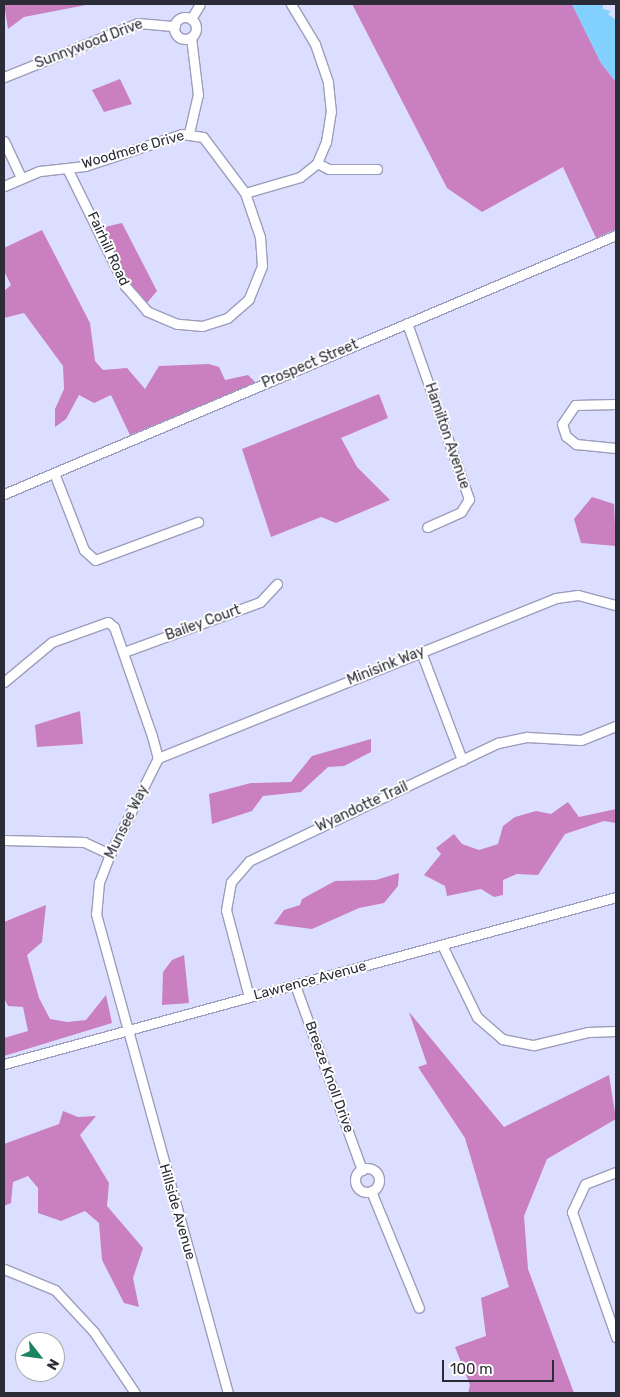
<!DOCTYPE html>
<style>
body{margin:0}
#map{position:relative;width:620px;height:1397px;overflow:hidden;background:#dcdeff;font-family:Rubik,sans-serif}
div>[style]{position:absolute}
.forest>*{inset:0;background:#ca7fc0}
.water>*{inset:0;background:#82d0fd}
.roads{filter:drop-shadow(1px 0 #9c9dbc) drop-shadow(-1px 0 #9c9dbc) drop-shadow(0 1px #9c9dbc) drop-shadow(0 -1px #9c9dbc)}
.street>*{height:9px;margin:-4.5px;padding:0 4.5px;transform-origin:4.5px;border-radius:4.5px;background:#fff}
.street>.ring{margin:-4.5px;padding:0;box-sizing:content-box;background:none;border:9px solid #fff;border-radius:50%}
span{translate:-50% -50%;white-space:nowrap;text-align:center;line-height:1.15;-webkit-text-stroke:4px #fff;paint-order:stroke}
.street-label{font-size:14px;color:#2b2c38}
.frame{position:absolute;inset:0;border:5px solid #2b2c38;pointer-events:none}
.north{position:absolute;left:15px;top:1332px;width:50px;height:50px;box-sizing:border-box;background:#fff;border:1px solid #aaabaf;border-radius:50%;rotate:120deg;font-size:14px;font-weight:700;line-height:20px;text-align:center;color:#2b2c38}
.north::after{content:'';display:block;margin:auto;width:18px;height:22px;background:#1d835e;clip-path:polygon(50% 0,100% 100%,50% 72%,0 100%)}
.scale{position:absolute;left:442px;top:1360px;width:112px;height:22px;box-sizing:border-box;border:2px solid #2b2c38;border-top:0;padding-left:6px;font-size:15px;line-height:18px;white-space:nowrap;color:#2b2c38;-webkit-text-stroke:4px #fff;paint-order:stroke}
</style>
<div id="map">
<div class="forest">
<i style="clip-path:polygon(4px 4px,91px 4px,24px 17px,8px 29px)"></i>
<i style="clip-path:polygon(352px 4px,572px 4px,601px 63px,616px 82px,616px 229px,596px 238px,563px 167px,482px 212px,447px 188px)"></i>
<i style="clip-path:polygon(120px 79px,132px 104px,104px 112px,92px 90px)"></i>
<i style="clip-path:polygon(122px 223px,157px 291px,146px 304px,122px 273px,105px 227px)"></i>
<i style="clip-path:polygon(42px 230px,90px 323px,95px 361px,103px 370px,127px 368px,145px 389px,159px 366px,209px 364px,219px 367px,225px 380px,248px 375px,256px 383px,130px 435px,111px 395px,94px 403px,79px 395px,66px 419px,55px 427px,55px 409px,64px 389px,63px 366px,24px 313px,4px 318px,4px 291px,11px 285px,4px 271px,4px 248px)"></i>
<i style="clip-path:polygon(379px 394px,388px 418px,341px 438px,357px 467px,390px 500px,336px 523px,321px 517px,271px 537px,242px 449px)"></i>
<i style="clip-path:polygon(592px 497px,614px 504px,616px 546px,581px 543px,574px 519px)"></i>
<i style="clip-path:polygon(80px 711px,83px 744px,37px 747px,35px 725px)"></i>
<i style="clip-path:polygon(371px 739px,371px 752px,344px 766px,328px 767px,301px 792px,263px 796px,252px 811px,212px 824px,209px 794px,251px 783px,291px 782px,312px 756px)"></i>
<i style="clip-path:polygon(568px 802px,579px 817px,616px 809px,616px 823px,604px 821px,565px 834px,538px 875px,517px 874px,503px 880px,503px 895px,494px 897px,481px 889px,447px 896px,445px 886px,424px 875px,441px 854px,436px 848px,454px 834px,462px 844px,479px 850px,498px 844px,503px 826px,515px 817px,536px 811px,551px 814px)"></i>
<i style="clip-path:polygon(399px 873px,398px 886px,384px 903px,359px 908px,312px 929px,274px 924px,284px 910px,300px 905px,302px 899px,335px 881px,376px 880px)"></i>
<i style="clip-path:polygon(46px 905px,42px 942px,27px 955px,39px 998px,50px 1019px,67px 1022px,86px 1020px,106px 995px,112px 1023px,4px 1056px,4px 1038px,28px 1031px,23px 1007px,8px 1006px,4px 998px,4px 922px)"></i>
<i style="clip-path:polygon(184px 955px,189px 1003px,162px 1005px,163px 972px,172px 960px)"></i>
<i style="clip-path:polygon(409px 1012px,504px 1127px,609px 1075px,616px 1119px,547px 1159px,524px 1216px,528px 1269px,574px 1393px,468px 1393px,470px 1385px,455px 1347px,486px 1336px,481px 1298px,509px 1287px,465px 1138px,418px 1067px,427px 1064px)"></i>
<i style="clip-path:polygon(63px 1111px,78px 1117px,96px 1116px,80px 1135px,109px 1183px,107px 1206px,143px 1248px,133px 1278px,139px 1307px,124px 1303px,102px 1260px,99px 1223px,85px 1211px,61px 1221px,38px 1213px,38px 1188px,28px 1176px,13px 1182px,11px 1203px,4px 1206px,4px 1144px,59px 1124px)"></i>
</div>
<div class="water">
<i style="clip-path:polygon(572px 4px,603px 4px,603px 9px,611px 11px,608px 14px,616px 20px,616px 82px,601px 63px)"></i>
</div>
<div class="roads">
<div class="street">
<i class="ring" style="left:174px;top:17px;width:13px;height:13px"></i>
<i style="left:191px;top:19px;width:17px;rotate:-59deg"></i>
<i style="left:4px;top:77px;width:144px;rotate:-21.9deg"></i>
<i style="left:138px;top:23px;width:37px;rotate:5deg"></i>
<i style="left:189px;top:133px;width:39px;rotate:-77deg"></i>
<i style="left:198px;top:95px;width:58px;rotate:-96.9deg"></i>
<i style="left:4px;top:141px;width:40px;rotate:65deg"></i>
<i style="left:317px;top:163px;width:13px;rotate:27deg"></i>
<i style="left:329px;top:169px;width:48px"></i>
<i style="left:4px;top:186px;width:39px;rotate:-23deg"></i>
<i style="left:40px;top:171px;width:45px;rotate:-6.3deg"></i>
<i style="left:85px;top:166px;width:102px;rotate:-18.3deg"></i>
<i style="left:182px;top:134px;width:21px;rotate:8deg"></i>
<i style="left:203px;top:137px;width:70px;rotate:53.1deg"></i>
<i style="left:245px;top:193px;width:46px;rotate:71.2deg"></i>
<i style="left:260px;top:237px;width:29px;rotate:86deg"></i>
<i style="left:262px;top:266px;width:35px;rotate:112deg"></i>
<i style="left:249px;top:299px;width:29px;rotate:139deg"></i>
<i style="left:227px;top:318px;width:26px;rotate:162deg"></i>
<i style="left:202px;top:326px;width:25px;rotate:-175deg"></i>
<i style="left:177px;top:324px;width:33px;rotate:-157deg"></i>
<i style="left:147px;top:311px;width:33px;rotate:-131deg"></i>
<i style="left:125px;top:286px;width:131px;rotate:-116.2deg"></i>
<i style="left:245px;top:193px;width:57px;rotate:-16.2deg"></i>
<i style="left:300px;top:177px;width:22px;rotate:-39deg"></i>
<i style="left:317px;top:163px;width:23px;rotate:-67deg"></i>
<i style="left:326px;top:142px;width:30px;rotate:-81deg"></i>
<i style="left:331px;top:112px;width:30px;rotate:-96deg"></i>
<i style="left:328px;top:82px;width:40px;rotate:-108.9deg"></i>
<i style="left:315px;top:44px;width:47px;rotate:-121deg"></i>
<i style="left:407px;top:323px;width:187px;rotate:70.6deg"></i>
<i style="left:469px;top:499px;width:15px;rotate:122deg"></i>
<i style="left:461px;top:512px;width:37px;rotate:156deg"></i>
<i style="left:616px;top:404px;width:41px;rotate:178.6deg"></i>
<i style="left:575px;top:405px;width:23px;rotate:124deg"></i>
<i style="left:562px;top:424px;width:13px;rotate:72deg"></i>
<i style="left:566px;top:436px;width:13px;rotate:39deg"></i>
<i style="left:576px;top:444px;width:40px;rotate:5.7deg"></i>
<i style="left:54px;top:473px;width:83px;rotate:68.7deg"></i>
<i style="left:84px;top:550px;width:15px;rotate:42deg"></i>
<i style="left:95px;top:560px;width:110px;rotate:-20.3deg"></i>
<i style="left:4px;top:494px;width:665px;rotate:-22.94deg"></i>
<i style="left:124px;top:652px;width:145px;rotate:-20.2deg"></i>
<i style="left:260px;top:602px;width:25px;rotate:-47deg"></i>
<i style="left:421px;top:652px;width:116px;rotate:69.2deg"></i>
<i style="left:4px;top:682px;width:62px;rotate:-39.8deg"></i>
<i style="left:52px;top:642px;width:59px;rotate:-19.7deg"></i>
<i style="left:108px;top:622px;width:8px;rotate:40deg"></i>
<i style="left:114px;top:627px;width:115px;rotate:70.8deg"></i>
<i style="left:152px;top:736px;width:23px;rotate:75deg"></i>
<i style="left:158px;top:758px;width:107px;rotate:116.6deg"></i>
<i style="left:110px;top:854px;width:30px;rotate:111deg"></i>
<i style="left:99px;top:882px;width:32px;rotate:95deg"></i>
<i style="left:96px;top:914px;width:497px;rotate:74.6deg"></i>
<i style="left:158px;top:758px;width:429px;rotate:-21.9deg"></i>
<i style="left:556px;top:598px;width:22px;rotate:-8deg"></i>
<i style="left:578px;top:595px;width:39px;rotate:15deg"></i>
<i style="left:4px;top:840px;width:80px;rotate:1.4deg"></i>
<i style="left:84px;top:842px;width:29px;rotate:25deg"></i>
<i style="left:442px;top:945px;width:80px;rotate:64.1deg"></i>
<i style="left:477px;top:1017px;width:33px;rotate:41deg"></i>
<i style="left:502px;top:1039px;width:33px;rotate:11deg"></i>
<i style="left:534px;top:1045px;width:56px;rotate:-13.5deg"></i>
<i style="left:588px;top:1032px;width:28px;rotate:-2deg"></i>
<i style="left:295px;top:985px;width:197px;rotate:70.1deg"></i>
<i style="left:249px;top:997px;width:90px;rotate:-104.8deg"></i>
<i style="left:226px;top:910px;width:28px;rotate:-80deg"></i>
<i style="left:231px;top:882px;width:28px;rotate:-49deg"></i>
<i style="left:249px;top:861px;width:276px;rotate:-25.4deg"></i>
<i style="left:498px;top:743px;width:30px;rotate:-12deg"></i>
<i style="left:527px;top:737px;width:54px;rotate:3.2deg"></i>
<i style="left:581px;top:740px;width:38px;rotate:-22deg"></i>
<i style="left:4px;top:1064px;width:634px;rotate:-15.26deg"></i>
<i class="ring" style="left:355px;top:1168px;width:15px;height:15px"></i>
<i style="left:616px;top:1172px;width:33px;rotate:159deg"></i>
<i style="left:585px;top:1184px;width:31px;rotate:115deg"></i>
<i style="left:572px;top:1212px;width:133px;rotate:70.6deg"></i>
<i style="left:371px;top:1191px;width:126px;rotate:67.7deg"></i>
<i style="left:4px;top:1269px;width:55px;rotate:22.4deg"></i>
<i style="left:55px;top:1290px;width:57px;rotate:47.1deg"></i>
<i style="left:94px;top:1332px;width:73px;rotate:56.1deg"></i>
</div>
</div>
<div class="street-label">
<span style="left:89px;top:44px;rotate:-21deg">Sunnywood Drive</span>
<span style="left:133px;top:150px;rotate:-16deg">Woodmere Drive</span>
<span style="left:108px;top:249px;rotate:65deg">Fairhill Road</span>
<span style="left:310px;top:364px;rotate:-23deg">Prospect Street</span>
<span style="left:447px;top:436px;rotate:71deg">Hamilton Avenue</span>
<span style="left:203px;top:623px;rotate:-20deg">Bailey Court</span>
<span style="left:386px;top:666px;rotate:-22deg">Minisink Way</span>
<span style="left:362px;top:807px;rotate:-25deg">Wyandotte Trail</span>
<span style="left:127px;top:822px;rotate:-64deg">Munsee Way</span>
<span style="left:310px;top:981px;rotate:-15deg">Lawrence Avenue</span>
<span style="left:329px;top:1077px;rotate:70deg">Breeze Knoll Drive</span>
<span style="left:177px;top:1212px;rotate:74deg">Hillside Avenue</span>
</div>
<div class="frame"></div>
<div class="north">N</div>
<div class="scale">100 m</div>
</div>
